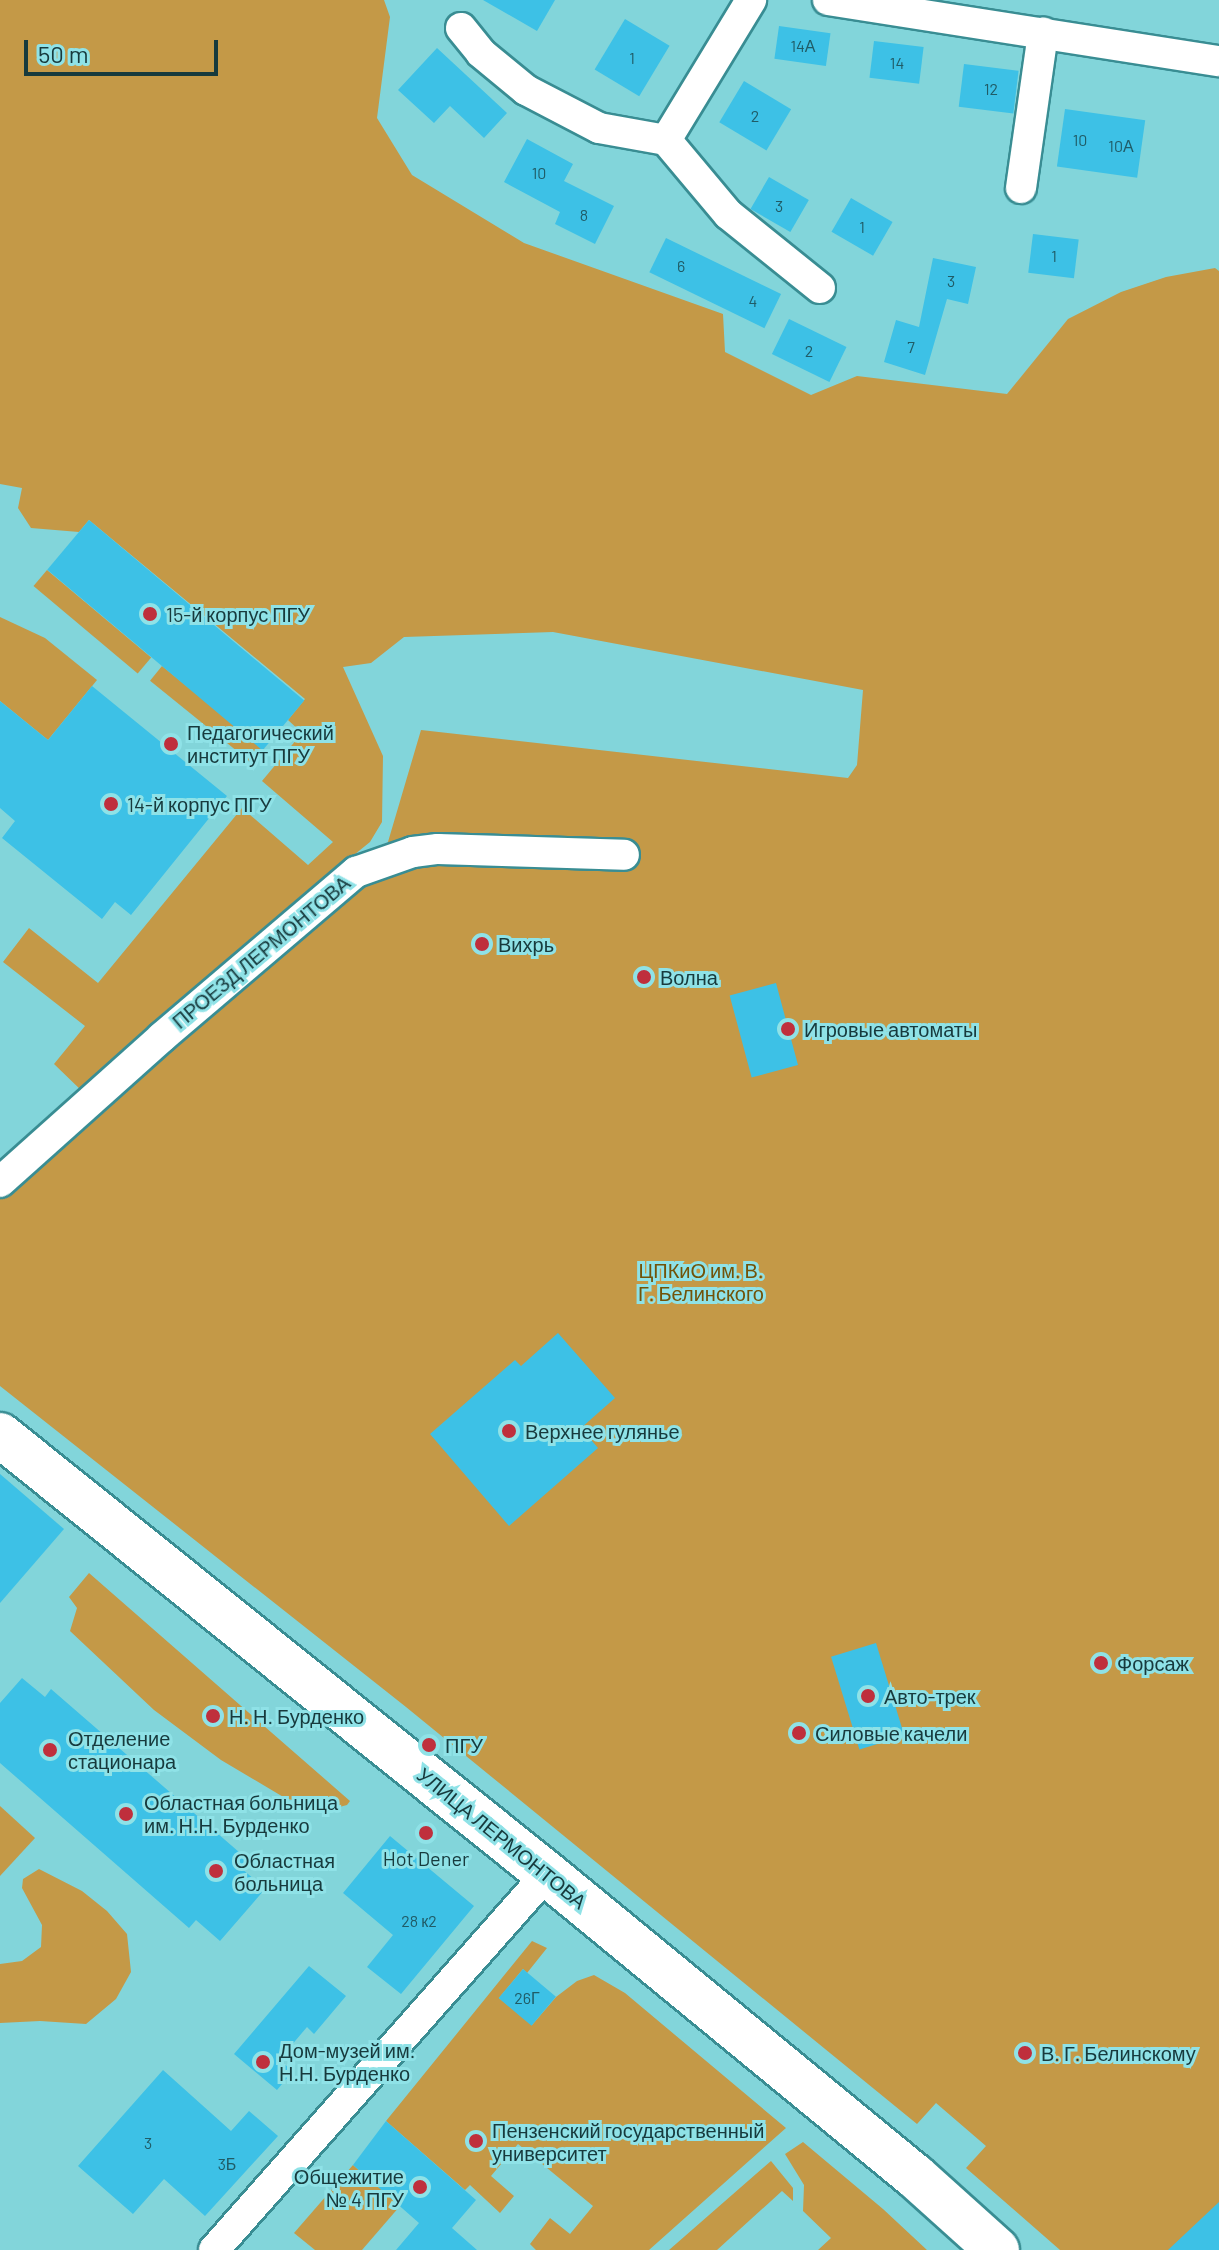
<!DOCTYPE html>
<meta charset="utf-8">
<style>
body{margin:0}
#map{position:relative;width:1219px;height:2250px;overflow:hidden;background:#82d5da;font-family:Barlow,sans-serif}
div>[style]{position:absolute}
.green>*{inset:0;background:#c49947;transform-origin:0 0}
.building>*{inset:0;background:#3dc1e6;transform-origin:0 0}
.roads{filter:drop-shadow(2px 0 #398d93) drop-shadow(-2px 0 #398d93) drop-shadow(0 2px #398d93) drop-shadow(0 -2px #398d93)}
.minor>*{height:30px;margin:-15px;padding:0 15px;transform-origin:15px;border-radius:15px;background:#fff}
.primary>*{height:44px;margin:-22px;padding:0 22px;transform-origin:22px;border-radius:22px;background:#fff}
.dots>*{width:22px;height:22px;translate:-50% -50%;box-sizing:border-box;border:4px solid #8fe2e7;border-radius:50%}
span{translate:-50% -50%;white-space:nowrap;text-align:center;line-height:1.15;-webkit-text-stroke:6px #8fe2e7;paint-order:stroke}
.number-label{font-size:16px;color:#205c67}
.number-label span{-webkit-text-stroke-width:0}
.poi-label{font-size:20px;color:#173a3d}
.left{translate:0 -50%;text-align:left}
.right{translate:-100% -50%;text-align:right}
.street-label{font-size:20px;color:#173a3d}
.park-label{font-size:20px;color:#725208}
.scale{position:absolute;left:24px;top:40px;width:194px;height:36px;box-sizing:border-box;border:4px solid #173a3d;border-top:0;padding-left:10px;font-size:24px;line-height:28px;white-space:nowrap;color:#173a3d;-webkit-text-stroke:6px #8fe2e7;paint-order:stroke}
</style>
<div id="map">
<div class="green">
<i style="clip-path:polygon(0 0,384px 0,390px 17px,377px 118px,412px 175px,524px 243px,723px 314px,725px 352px,811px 395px,857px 376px,1007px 394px,1068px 319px,1121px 292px,1166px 277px,1215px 268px,1219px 271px,1219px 2250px,1060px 2250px,966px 2168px,986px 2146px,936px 2103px,917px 2124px,406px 1707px,0 1386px,0 1198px,158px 1051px,380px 869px,421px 730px,848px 778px,857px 765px,863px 690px,553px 632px,404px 637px,371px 663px,343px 667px,383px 756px,382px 822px,370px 842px,270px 923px,83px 1092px,54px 1064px,85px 1026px,3px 962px,29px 928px,98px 983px,242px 808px,308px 865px,333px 842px,262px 781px,302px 733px,288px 720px,305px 699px,89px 520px,79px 532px,31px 528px,18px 508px,22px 488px,0 484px)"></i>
<i style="left:47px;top:570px;width:136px;height:21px;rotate:40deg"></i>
<i style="clip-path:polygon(0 617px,45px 638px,97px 680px,48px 740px,0 701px)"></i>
<i style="left:162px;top:666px;width:132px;height:19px;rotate:39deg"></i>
<i style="clip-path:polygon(89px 1573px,350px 1801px,347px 1805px,328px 1810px,285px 1798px,221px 1760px,154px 1710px,70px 1631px,77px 1608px,69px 1597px)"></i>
<i style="clip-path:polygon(0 1806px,35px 1838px,0 1876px)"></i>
<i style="clip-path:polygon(39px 1869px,82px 1891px,107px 1911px,127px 1934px,131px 1972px,116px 1999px,86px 2024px,40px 2021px,0 2023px,0 1964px,22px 1961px,41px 1947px,42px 1925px,22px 1888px,23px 1879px)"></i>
<i style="clip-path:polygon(532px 1941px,547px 1948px,527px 1973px,523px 1969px,499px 1998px,532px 2025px,556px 1997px,577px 1981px,594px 1975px,625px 1993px,786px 2128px,649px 2250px,536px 2250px,530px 2244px,550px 2218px,570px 2234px,593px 2206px,518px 2144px,491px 2176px,514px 2196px,500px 2213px,470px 2185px,465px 2190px,386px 2121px)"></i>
<i style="clip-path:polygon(803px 2142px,883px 2209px,927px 2250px,818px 2250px,831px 2238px,803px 2211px,804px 2185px,785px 2154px)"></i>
<i style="clip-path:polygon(771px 2161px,793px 2188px,793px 2201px,782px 2191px,717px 2250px,669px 2250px)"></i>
<i style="clip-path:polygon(353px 2165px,400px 2206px,362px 2250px,315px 2250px,294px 2233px)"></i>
</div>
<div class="building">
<i style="clip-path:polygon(483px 0,555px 0,537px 31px)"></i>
<i style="left:625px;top:19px;width:52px;height:59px;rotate:31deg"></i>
<i style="left:779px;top:26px;width:52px;height:33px;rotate:8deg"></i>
<i style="left:874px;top:41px;width:50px;height:37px;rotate:7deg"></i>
<i style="clip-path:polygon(437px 48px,507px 113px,484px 138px,450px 106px,434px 123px,398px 90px)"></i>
<i style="left:964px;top:64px;width:55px;height:43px;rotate:7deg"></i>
<i style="left:744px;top:81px;width:55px;height:48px;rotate:31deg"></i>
<i style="left:1065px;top:109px;width:81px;height:58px;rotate:8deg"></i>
<i style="clip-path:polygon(527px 139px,573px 164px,564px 181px,614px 206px,595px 244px,555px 224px,560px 212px,504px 182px)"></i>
<i style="left:769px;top:177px;width:46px;height:37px;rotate:30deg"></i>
<i style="left:851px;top:198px;width:48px;height:39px;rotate:30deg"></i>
<i style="left:1033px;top:234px;width:46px;height:39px;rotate:7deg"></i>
<i style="left:666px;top:238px;width:128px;height:38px;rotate:26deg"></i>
<i style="clip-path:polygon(933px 258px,976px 267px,968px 304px,947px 299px,925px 375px,884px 362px,896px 320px,919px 327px)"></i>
<i style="left:789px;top:319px;width:64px;height:39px;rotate:26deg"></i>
<i style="left:89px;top:520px;width:281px;height:65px;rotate:40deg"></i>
<i style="clip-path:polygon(92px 686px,227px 796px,131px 915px,115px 902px,102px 919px,2px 838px,15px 821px,0 808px,0 701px,48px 740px)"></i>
<i style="left:776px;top:983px;width:85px;height:48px;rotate:75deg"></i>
<i style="clip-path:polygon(558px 1333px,615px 1398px,581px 1428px,598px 1448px,509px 1526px,430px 1434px,515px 1360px,521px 1366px)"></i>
<i style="clip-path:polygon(0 1474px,64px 1529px,0 1603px)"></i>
<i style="left:876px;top:1643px;width:97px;height:47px;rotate:73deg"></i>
<i style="clip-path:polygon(22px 1678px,45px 1697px,51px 1689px,247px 1859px,240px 1867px,265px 1889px,220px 1941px,196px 1920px,189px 1928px,0 1763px,0 1703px)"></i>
<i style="clip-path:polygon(390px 1836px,474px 1906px,401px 1994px,367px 1967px,393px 1935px,343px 1893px)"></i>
<i style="clip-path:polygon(309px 1966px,346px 1996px,314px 2034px,307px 2027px,279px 2060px,293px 2071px,277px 2090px,234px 2054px)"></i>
<i style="left:523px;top:1969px;width:43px;height:38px;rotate:40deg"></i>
<i style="clip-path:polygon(163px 2070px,231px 2131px,249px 2111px,278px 2136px,205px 2216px,164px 2179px,133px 2214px,78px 2166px)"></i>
<i style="clip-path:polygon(386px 2121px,476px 2200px,452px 2228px,477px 2250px,396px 2250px,419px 2223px,353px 2165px)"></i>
<i style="clip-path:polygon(1219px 2202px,1219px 2250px,1168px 2250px)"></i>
</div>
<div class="roads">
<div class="minor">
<i style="left:828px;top:0;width:396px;rotate:8.9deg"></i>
<i style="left:461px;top:28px;width:32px;rotate:51deg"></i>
<i style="left:481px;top:53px;width:58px;rotate:39.4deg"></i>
<i style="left:526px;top:90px;width:82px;rotate:27.5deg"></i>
<i style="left:599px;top:128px;width:68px;rotate:10.2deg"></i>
<i style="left:666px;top:140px;width:97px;rotate:50deg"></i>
<i style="left:728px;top:214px;width:118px;rotate:38.8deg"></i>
<i style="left:666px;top:140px;width:164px;rotate:-58.7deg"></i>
<i style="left:1021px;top:188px;width:157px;rotate:-81.9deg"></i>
<i style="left:0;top:1182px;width:217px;rotate:-41.8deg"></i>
<i style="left:162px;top:1037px;width:255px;rotate:-40.4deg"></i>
<i style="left:356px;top:872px;width:60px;rotate:-19.3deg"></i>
<i style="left:413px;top:852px;width:25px;rotate:-7deg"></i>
<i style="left:438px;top:849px;width:186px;rotate:1.8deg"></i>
<i style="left:214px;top:2250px;width:502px;rotate:-48.47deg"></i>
</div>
<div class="primary">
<i style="left:0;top:1435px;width:701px;rotate:38.75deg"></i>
<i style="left:547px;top:1874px;width:477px;rotate:39.4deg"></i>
<i style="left:916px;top:2177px;width:109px;rotate:42deg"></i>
</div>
</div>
<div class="dots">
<i style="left:150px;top:614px;background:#bf2f3c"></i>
<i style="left:171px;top:744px;background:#bf2f3c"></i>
<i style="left:111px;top:804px;background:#bf2f3c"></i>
<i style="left:482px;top:944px;background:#bf2f3c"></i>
<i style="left:644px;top:977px;background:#bf2f3c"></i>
<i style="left:788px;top:1029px;background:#bf2f3c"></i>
<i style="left:509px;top:1431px;background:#bf2f3c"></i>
<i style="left:1101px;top:1663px;background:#bf2f3c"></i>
<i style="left:868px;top:1696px;background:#bf2f3c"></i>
<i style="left:213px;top:1716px;background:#bf2f3c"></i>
<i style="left:799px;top:1733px;background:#bf2f3c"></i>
<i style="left:429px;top:1745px;background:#bf2f3c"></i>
<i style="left:50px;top:1750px;background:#bf2f3c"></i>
<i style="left:126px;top:1814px;background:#bf2f3c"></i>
<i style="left:426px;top:1833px;background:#bf2f3c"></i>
<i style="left:216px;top:1871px;background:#bf2f3c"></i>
<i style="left:1025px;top:2053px;background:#bf2f3c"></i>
<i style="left:263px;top:2062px;background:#bf2f3c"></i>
<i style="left:476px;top:2141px;background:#bf2f3c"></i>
<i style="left:420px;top:2187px;background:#bf2f3c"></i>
</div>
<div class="number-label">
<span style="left:803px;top:46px">14А</span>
<span style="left:632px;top:58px">1</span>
<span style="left:897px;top:63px">14</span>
<span style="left:991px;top:89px">12</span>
<span style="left:755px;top:116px">2</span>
<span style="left:1080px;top:140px">10</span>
<span style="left:1121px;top:146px">10А</span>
<span style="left:539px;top:173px">10</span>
<span style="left:779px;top:206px">3</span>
<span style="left:584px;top:215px">8</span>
<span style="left:862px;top:227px">1</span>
<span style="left:1054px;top:256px">1</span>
<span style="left:681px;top:266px">6</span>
<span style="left:951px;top:281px">3</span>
<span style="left:753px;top:301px">4</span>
<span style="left:911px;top:347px">7</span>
<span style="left:809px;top:351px">2</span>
<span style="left:419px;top:1921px">28 к2</span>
<span style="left:527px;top:1998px">26Г</span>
<span style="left:148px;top:2143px">3</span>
<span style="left:227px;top:2164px">3Б</span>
</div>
<div class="poi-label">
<span class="left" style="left:166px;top:614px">15-й корпус ПГУ</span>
<span class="left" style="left:187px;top:744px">Педагогический<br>институт ПГУ</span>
<span class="left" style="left:127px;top:804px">14-й корпус ПГУ</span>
<span class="left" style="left:498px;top:944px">Вихрь</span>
<span class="left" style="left:660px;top:977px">Волна</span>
<span class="left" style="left:804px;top:1029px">Игровые автоматы</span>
<span class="left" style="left:525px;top:1431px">Верхнее гулянье</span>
<span class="left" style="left:1117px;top:1663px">Форсаж</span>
<span class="left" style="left:884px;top:1696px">Авто-трек</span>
<span class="left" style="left:229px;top:1716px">Н. Н. Бурденко</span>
<span class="left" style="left:815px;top:1733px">Силовые качели</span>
<span class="left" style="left:68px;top:1750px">Отделение<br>стационара</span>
<span class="left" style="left:445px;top:1745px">ПГУ</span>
<span class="left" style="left:144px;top:1814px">Областная больница<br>им. Н.Н. Бурденко</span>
<span style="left:426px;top:1858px">Hot Dener</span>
<span class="left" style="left:234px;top:1872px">Областная<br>больница</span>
<span class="left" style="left:279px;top:2062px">Дом-музей им.<br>Н.Н. Бурденко</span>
<span class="left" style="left:1041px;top:2053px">В. Г. Белинскому</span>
<span class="left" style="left:492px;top:2142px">Пензенский государственный<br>университет</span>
<span class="right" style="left:404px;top:2188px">Общежитие<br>№ 4 ПГУ</span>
</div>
<div class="street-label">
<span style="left:261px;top:952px;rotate:-40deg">ПРОЕЗД ЛЕРМОНТОВА</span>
<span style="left:502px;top:1838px;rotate:39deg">УЛИЦА ЛЕРМОНТОВА</span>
</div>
<div class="park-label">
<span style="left:701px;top:1282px">ЦПКиО им. В.<br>Г. Белинского</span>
</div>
<div class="scale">50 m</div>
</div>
